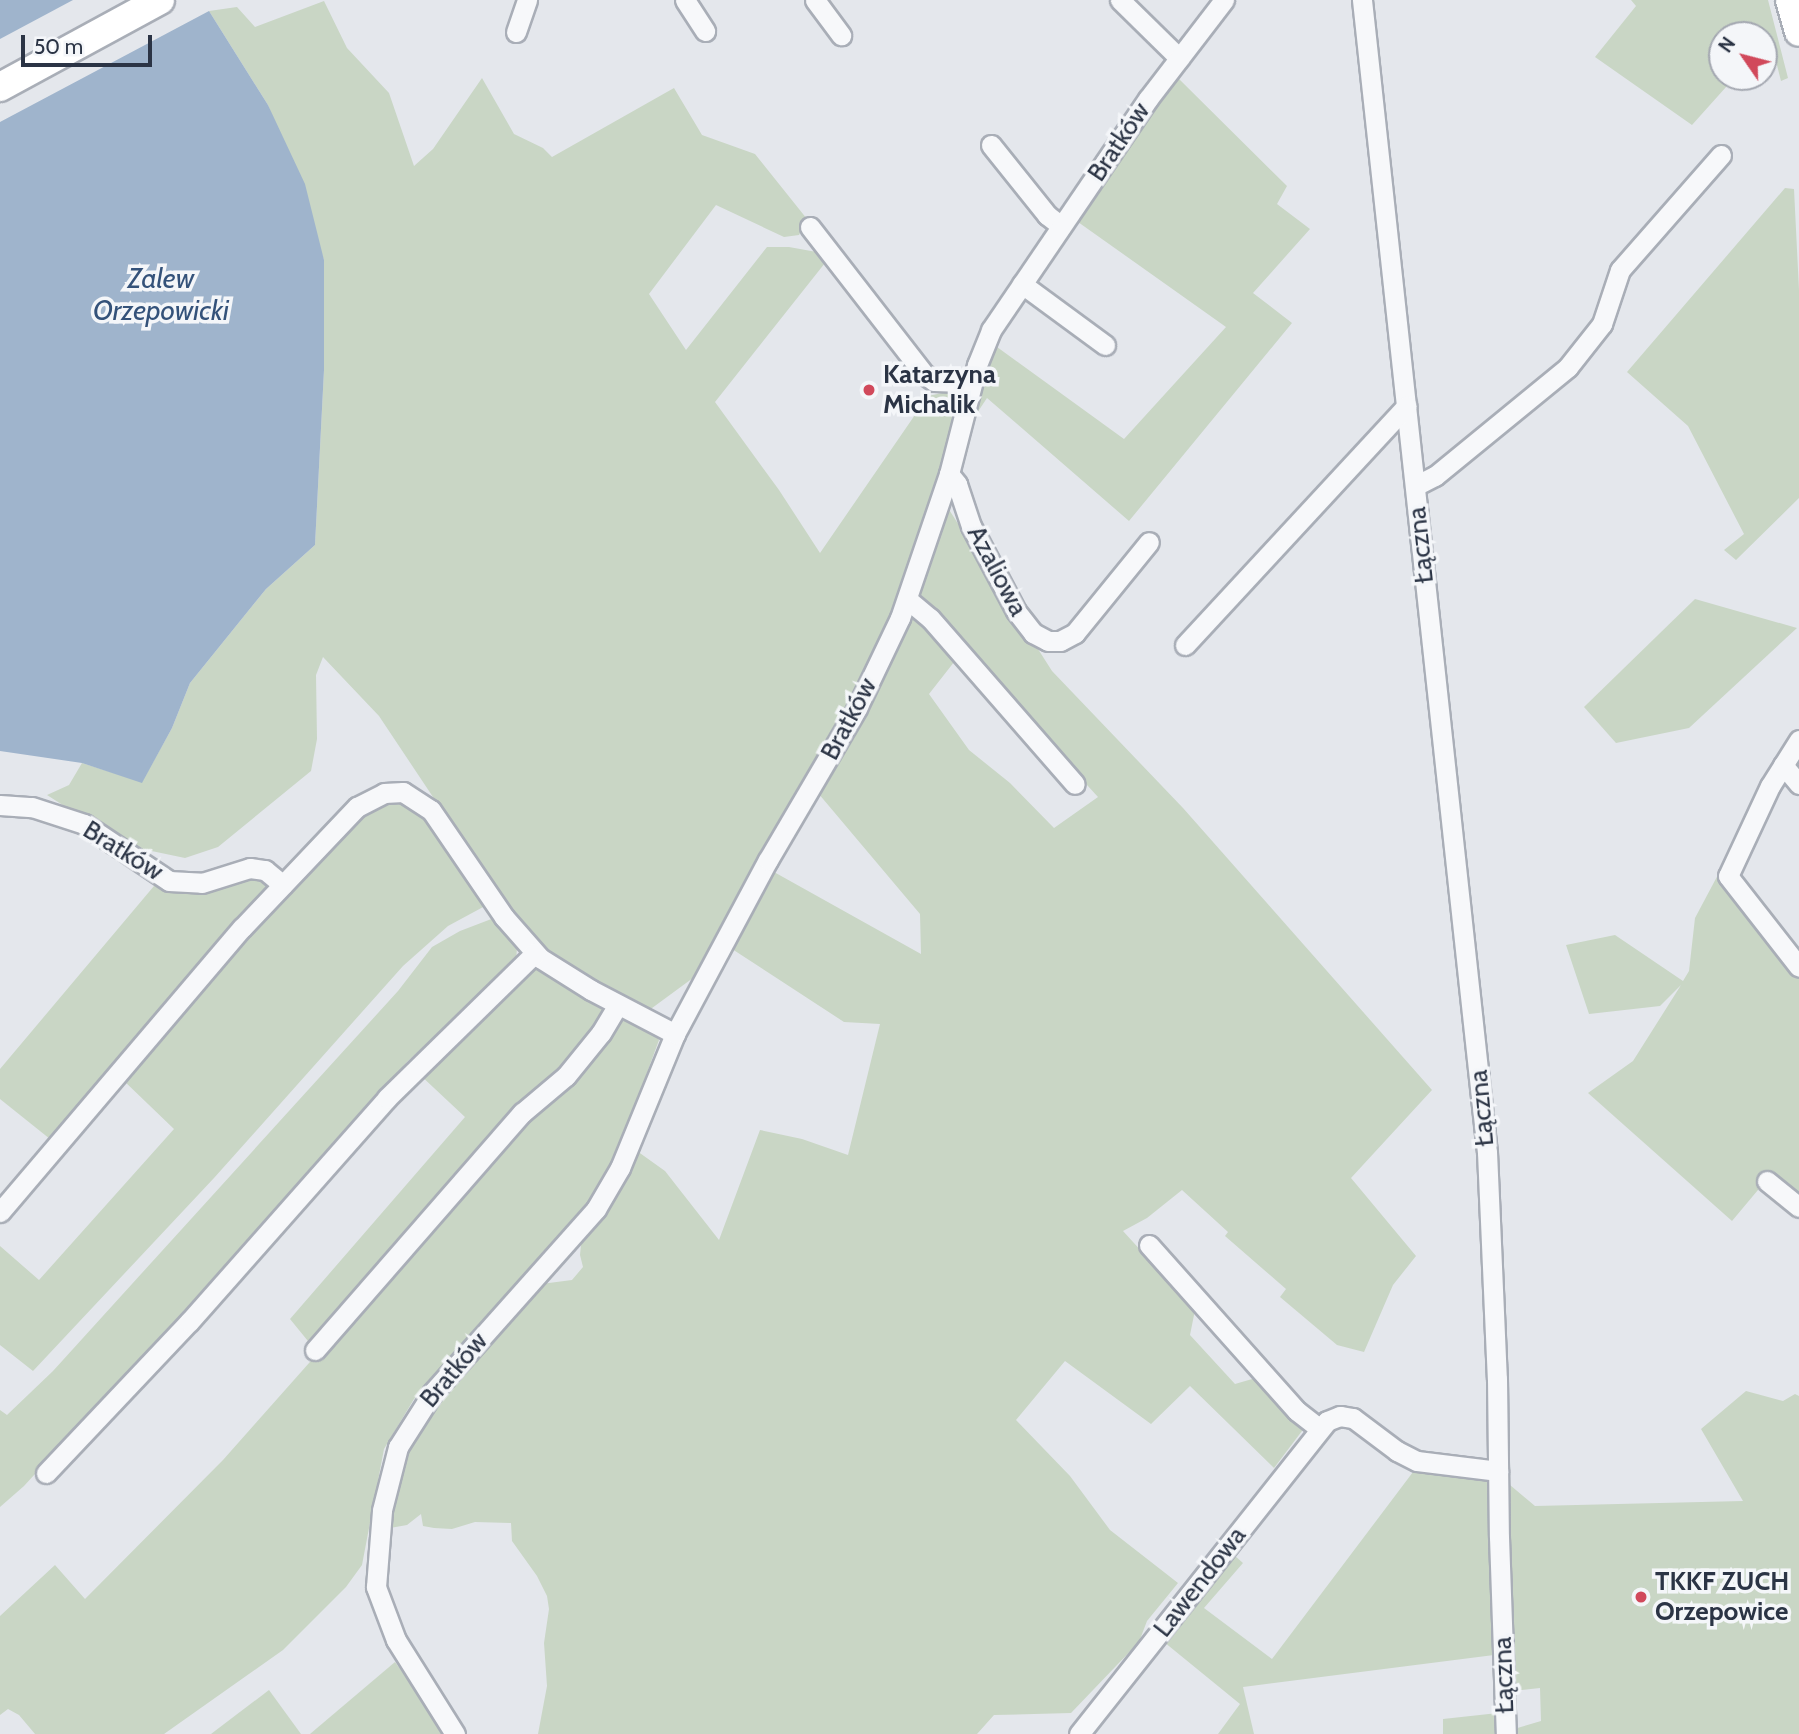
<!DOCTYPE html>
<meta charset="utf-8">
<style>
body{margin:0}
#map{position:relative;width:1799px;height:1734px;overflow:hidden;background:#e4e7ec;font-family:Cabin,sans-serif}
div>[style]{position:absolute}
.green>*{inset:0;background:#c9d6c5}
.water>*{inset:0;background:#9fb4cc}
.roads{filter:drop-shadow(2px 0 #a9aeb7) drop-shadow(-2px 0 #a9aeb7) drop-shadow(0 2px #a9aeb7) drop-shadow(0 -2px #a9aeb7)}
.minor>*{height:19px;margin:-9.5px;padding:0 9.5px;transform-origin:9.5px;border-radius:9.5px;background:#f7f8fa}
.secondary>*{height:28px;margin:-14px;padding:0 14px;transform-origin:14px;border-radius:14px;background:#fff}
.dots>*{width:19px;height:19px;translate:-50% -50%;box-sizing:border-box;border:4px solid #f4f6f9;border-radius:50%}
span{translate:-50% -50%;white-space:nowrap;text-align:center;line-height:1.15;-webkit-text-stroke:7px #f4f6f9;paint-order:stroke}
.street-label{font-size:26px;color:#2b3445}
.poi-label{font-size:26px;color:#2b3445;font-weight:700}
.left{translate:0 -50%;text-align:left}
.water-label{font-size:28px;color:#34527a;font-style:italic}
.north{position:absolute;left:1708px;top:21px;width:70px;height:70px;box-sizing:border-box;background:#f4f6f9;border:2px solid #a4a8b1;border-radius:50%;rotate:305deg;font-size:19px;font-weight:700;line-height:28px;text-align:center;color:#2b3445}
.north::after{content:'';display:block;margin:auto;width:24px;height:32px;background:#d1495b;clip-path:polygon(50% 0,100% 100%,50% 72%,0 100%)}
.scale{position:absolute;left:21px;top:35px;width:131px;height:32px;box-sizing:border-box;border:4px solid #2b3445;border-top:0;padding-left:9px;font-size:21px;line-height:24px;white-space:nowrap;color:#2b3445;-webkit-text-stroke:5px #f4f6f9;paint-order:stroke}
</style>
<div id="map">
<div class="green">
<i style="clip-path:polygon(1631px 0,1768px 0,1788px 78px,1781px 81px,1770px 38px,1764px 45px,1764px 35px,1722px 35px,1722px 77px,1735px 77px,1692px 125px,1595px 57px,1636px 6px)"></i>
<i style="clip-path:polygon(324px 1px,347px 48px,389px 93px,414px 166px,433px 149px,482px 78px,514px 134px,543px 148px,552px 157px,674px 88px,702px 135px,755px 154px,807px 219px,799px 235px,784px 237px,716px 205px,649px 294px,686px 350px,767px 247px,789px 247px,822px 253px,825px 263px,715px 402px,779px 490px,820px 553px,928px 396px,965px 388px,939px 481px,871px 665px,819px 751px,697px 975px,648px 1011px,609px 993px,530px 938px,507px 908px,379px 716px,323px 657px,316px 675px,317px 739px,311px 771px,218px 847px,185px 858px,142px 849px,105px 832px,47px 795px,69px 785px,82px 763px,142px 782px,172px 728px,190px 683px,266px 589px,315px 545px,324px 370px,324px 260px,268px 105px,209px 11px,237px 7px,255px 27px)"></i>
<i style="clip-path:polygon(1177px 77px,1287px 186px,1277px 204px,1310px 229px,1253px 293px,1292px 323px,1129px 521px,987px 398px,971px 422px,977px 390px,1000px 333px,997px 347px,1124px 439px,1226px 327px,1078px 222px,1136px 132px)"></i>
<i style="clip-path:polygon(1785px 188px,1794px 189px,1799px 290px,1799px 498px,1736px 560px,1724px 550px,1744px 534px,1688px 426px,1627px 372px)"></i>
<i style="clip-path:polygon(948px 508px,1052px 671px,1183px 808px,1432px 1090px,1351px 1178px,1416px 1256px,1393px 1285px,1364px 1352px,1337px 1345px,1280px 1297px,1286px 1289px,1225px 1236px,1228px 1232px,1182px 1190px,1147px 1218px,1123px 1231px,1195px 1310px,1190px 1335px,1235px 1384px,1259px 1377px,1305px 1427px,1274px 1468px,1190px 1386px,1151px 1424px,1065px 1361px,1016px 1420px,1070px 1476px,1110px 1530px,1178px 1583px,1147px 1621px,1139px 1642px,1071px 1713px,994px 1715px,977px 1734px,538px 1734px,547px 1686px,544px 1643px,549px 1609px,547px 1596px,537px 1576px,512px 1541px,511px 1523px,475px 1522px,452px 1529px,434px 1528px,423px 1526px,421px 1514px,407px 1525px,390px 1528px,399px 1468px,421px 1418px,541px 1284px,572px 1280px,583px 1267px,580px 1255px,582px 1235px,618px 1196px,637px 1151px,665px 1171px,719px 1240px,760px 1130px,802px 1139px,848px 1155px,880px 1024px,844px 1022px,729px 947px,774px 872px,921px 954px,920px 914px,818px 793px,911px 608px,958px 657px,929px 694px,969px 750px,1010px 783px,1054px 828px,1098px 797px,916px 598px)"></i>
<i style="clip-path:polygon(1695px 599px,1797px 628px,1689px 728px,1616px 743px,1584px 707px)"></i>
<i style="clip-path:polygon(397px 796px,425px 814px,485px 906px,448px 926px,403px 966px,214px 1178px,33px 1371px,0 1345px,0 1246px,39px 1280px,174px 1129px,122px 1079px,206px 981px,359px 817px)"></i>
<i style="clip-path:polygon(1720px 871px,1799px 975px,1799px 1203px,1768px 1178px,1732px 1221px,1588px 1093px,1633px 1061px,1681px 985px,1660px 1006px,1589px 1014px,1566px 945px,1615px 935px,1683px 981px,1689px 971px,1695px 918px)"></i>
<i style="clip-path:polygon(256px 877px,269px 889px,50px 1139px,0 1099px,0 1069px,154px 886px,194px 891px)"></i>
<i style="clip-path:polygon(494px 918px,517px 947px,516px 963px,408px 1061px,267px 1221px,24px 1486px,0 1507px,0 1410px,7px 1415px,53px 1371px,398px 991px,432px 947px,460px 931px)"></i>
<i style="clip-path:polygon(528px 969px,544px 969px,608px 1008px,594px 1032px,312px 1346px,290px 1319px,465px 1117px,418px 1073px)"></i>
<i style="clip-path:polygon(623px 1014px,654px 1031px,659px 1040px,601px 1198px,414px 1399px,384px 1449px,362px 1565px,346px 1587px,283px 1650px,164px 1734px,35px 1734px,19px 1715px,8px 1709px,0 1715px,0 1616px,55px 1565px,85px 1599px,223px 1460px,333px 1336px,394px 1274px)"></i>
<i style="clip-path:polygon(1746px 1391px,1783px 1401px,1795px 1394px,1799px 1396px,1799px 1734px,1515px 1734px,1514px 1729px,1541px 1721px,1540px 1688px,1513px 1691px,1506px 1495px,1510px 1485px,1535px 1506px,1743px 1501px,1701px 1429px)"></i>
<i style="clip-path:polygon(1413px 1472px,1493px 1475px,1494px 1655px,1243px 1687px,1254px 1734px,1218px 1734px,1240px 1704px,1164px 1642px,1235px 1556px,1243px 1563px,1204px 1608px,1272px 1659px)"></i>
<i style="clip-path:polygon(395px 1662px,448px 1734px,310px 1734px)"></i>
<i style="clip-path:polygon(269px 1690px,301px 1734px,211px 1734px)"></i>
<i style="clip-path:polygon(1498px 1713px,1499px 1734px,1443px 1734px,1443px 1719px)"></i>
</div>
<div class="water">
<i style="clip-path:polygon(0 0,73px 0,0 39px)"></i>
<i style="clip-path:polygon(209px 11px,268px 105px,305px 184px,324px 260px,324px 370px,315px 545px,266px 589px,190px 683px,172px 728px,142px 783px,82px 763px,0 751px,0 122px)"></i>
</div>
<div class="roads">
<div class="minor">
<i style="left:685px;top:0;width:37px;rotate:57deg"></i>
<i style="left:815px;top:0;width:44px;rotate:53.4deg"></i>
<i style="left:1120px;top:0;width:83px;rotate:44.5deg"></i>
<i style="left:1362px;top:0;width:1159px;rotate:83.81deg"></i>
<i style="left:1487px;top:1152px;width:227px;rotate:87.5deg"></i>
<i style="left:1497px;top:1379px;width:158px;rotate:89.3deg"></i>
<i style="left:1499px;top:1537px;width:197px;rotate:88deg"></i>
<i style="left:516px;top:32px;width:34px;rotate:-71deg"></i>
<i style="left:991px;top:145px;width:90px;rotate:51.3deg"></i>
<i style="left:1047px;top:215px;width:18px;rotate:38deg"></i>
<i style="left:810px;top:227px;width:186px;rotate:52.2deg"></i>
<i style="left:924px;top:374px;width:12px;rotate:35deg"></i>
<i style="left:934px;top:381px;width:38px;rotate:2deg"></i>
<i style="left:1022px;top:284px;width:103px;rotate:36.3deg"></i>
<i style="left:949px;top:474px;width:13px;rotate:51deg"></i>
<i style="left:957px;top:484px;width:44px;rotate:71.6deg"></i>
<i style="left:971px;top:526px;width:96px;rotate:62.1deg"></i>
<i style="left:1016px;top:611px;width:28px;rotate:52deg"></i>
<i style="left:1033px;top:633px;width:17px;rotate:28deg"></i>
<i style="left:1048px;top:641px;width:12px"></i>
<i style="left:1060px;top:641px;width:17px;rotate:-28deg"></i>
<i style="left:1075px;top:633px;width:117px;rotate:-50.9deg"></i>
<i style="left:1415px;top:486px;width:22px;rotate:-27deg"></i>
<i style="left:1435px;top:476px;width:172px;rotate:-39.3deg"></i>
<i style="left:1568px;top:367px;width:55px;rotate:-51.7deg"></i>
<i style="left:1602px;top:324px;width:57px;rotate:-71.6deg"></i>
<i style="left:1620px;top:270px;width:153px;rotate:-48.7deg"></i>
<i style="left:907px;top:599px;width:30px;rotate:40deg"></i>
<i style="left:930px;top:618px;width:220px;rotate:48.9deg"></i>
<i style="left:1185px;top:645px;width:326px;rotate:-47.2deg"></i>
<i style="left:1799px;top:740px;width:54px;rotate:122.2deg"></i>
<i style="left:1770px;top:786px;width:99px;rotate:115deg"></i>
<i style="left:1728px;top:876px;width:115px;rotate:52deg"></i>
<i style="left:1783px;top:765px;width:25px;rotate:50deg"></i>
<i style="left:0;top:805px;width:32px;rotate:4deg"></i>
<i style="left:32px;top:807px;width:55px;rotate:18.1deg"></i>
<i style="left:84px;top:824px;width:102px;rotate:33.8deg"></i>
<i style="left:169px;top:881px;width:33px;rotate:3deg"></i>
<i style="left:202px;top:883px;width:50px;rotate:-17.4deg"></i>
<i style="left:250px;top:868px;width:15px;rotate:8deg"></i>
<i style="left:265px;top:870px;width:23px;rotate:40deg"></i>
<i style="left:1767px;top:1181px;width:41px;rotate:39.1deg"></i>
<i style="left:0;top:1212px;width:373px;rotate:-49.6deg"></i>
<i style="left:242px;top:928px;width:167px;rotate:-46.5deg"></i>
<i style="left:357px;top:807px;width:30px;rotate:-27deg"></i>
<i style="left:384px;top:793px;width:19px;rotate:-3deg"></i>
<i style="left:403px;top:792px;width:33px;rotate:33deg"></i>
<i style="left:431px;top:810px;width:130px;rotate:55.7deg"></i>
<i style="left:504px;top:917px;width:55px;rotate:48.7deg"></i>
<i style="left:540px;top:958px;width:60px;rotate:32.1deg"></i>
<i style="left:591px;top:990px;width:95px;rotate:27.6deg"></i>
<i style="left:1149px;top:1245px;width:222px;rotate:48.3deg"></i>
<i style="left:1297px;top:1411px;width:29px;rotate:38deg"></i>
<i style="left:315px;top:1350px;width:315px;rotate:-48.9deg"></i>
<i style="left:522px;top:1113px;width:57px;rotate:-40.1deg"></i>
<i style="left:566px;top:1076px;width:55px;rotate:-50.9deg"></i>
<i style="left:601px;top:1033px;width:33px;rotate:-59deg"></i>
<i style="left:46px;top:1473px;width:208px;rotate:-46.6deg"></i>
<i style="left:189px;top:1322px;width:299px;rotate:-48.5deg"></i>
<i style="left:387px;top:1098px;width:207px;rotate:-44.4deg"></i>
<i style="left:455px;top:1734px;width:111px;rotate:-122.1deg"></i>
<i style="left:396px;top:1640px;width:57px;rotate:-110.7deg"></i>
<i style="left:376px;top:1587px;width:77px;rotate:-85.5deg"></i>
<i style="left:382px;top:1510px;width:65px;rotate:-75.7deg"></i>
<i style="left:398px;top:1447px;width:65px;rotate:-57.5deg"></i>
<i style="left:433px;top:1392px;width:245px;rotate:-48.3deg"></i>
<i style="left:596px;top:1209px;width:48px;rotate:-59.7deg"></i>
<i style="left:620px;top:1168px;width:145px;rotate:-67.7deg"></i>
<i style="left:675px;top:1034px;width:197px;rotate:-61.9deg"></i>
<i style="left:768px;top:860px;width:176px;rotate:-59.6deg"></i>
<i style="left:857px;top:708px;width:100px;rotate:-64.5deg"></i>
<i style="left:900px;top:618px;width:152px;rotate:-71.2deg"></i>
<i style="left:949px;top:474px;width:113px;rotate:-75.6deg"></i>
<i style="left:977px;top:365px;width:38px;rotate:-68deg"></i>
<i style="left:991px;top:330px;width:279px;rotate:-55.8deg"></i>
<i style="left:1148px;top:99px;width:125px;rotate:-52.5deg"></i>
<i style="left:1079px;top:1734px;width:399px;rotate:-51.6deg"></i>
<i style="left:1327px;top:1421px;width:14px;rotate:-21deg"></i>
<i style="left:1340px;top:1416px;width:13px;rotate:9deg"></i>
<i style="left:1353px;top:1418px;width:55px;rotate:36.9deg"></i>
<i style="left:1397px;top:1451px;width:22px;rotate:27deg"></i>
<i style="left:1417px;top:1461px;width:82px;rotate:7deg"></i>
</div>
<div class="secondary">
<i style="left:1790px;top:0;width:33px;rotate:74deg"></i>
<i style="left:0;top:87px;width:182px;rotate:-28.5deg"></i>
</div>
</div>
<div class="dots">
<i style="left:869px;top:390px;background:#d1495b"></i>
<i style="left:1641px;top:1597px;background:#d1495b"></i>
</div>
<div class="street-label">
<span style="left:1119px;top:142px;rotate:-56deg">Bratków</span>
<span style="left:1421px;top:545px;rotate:-96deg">Łączna</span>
<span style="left:997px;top:571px;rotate:62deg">Azaliowa</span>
<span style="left:849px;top:719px;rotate:-62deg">Bratków</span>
<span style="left:123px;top:851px;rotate:32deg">Bratków</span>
<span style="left:1482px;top:1108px;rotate:-95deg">Łączna</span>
<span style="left:454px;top:1370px;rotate:-50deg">Bratków</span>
<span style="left:1200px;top:1582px;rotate:-52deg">Lawendowa</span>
<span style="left:1504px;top:1675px;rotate:-92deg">Łączna</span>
</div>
<div class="poi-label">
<span class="left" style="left:883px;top:390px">Katarzyna<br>Michalik</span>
<span class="left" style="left:1655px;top:1597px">TKKF ZUCH<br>Orzepowice</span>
</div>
<div class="water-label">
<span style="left:161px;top:294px">Zalew<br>Orzepowicki</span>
</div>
<div class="north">N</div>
<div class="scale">50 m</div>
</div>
